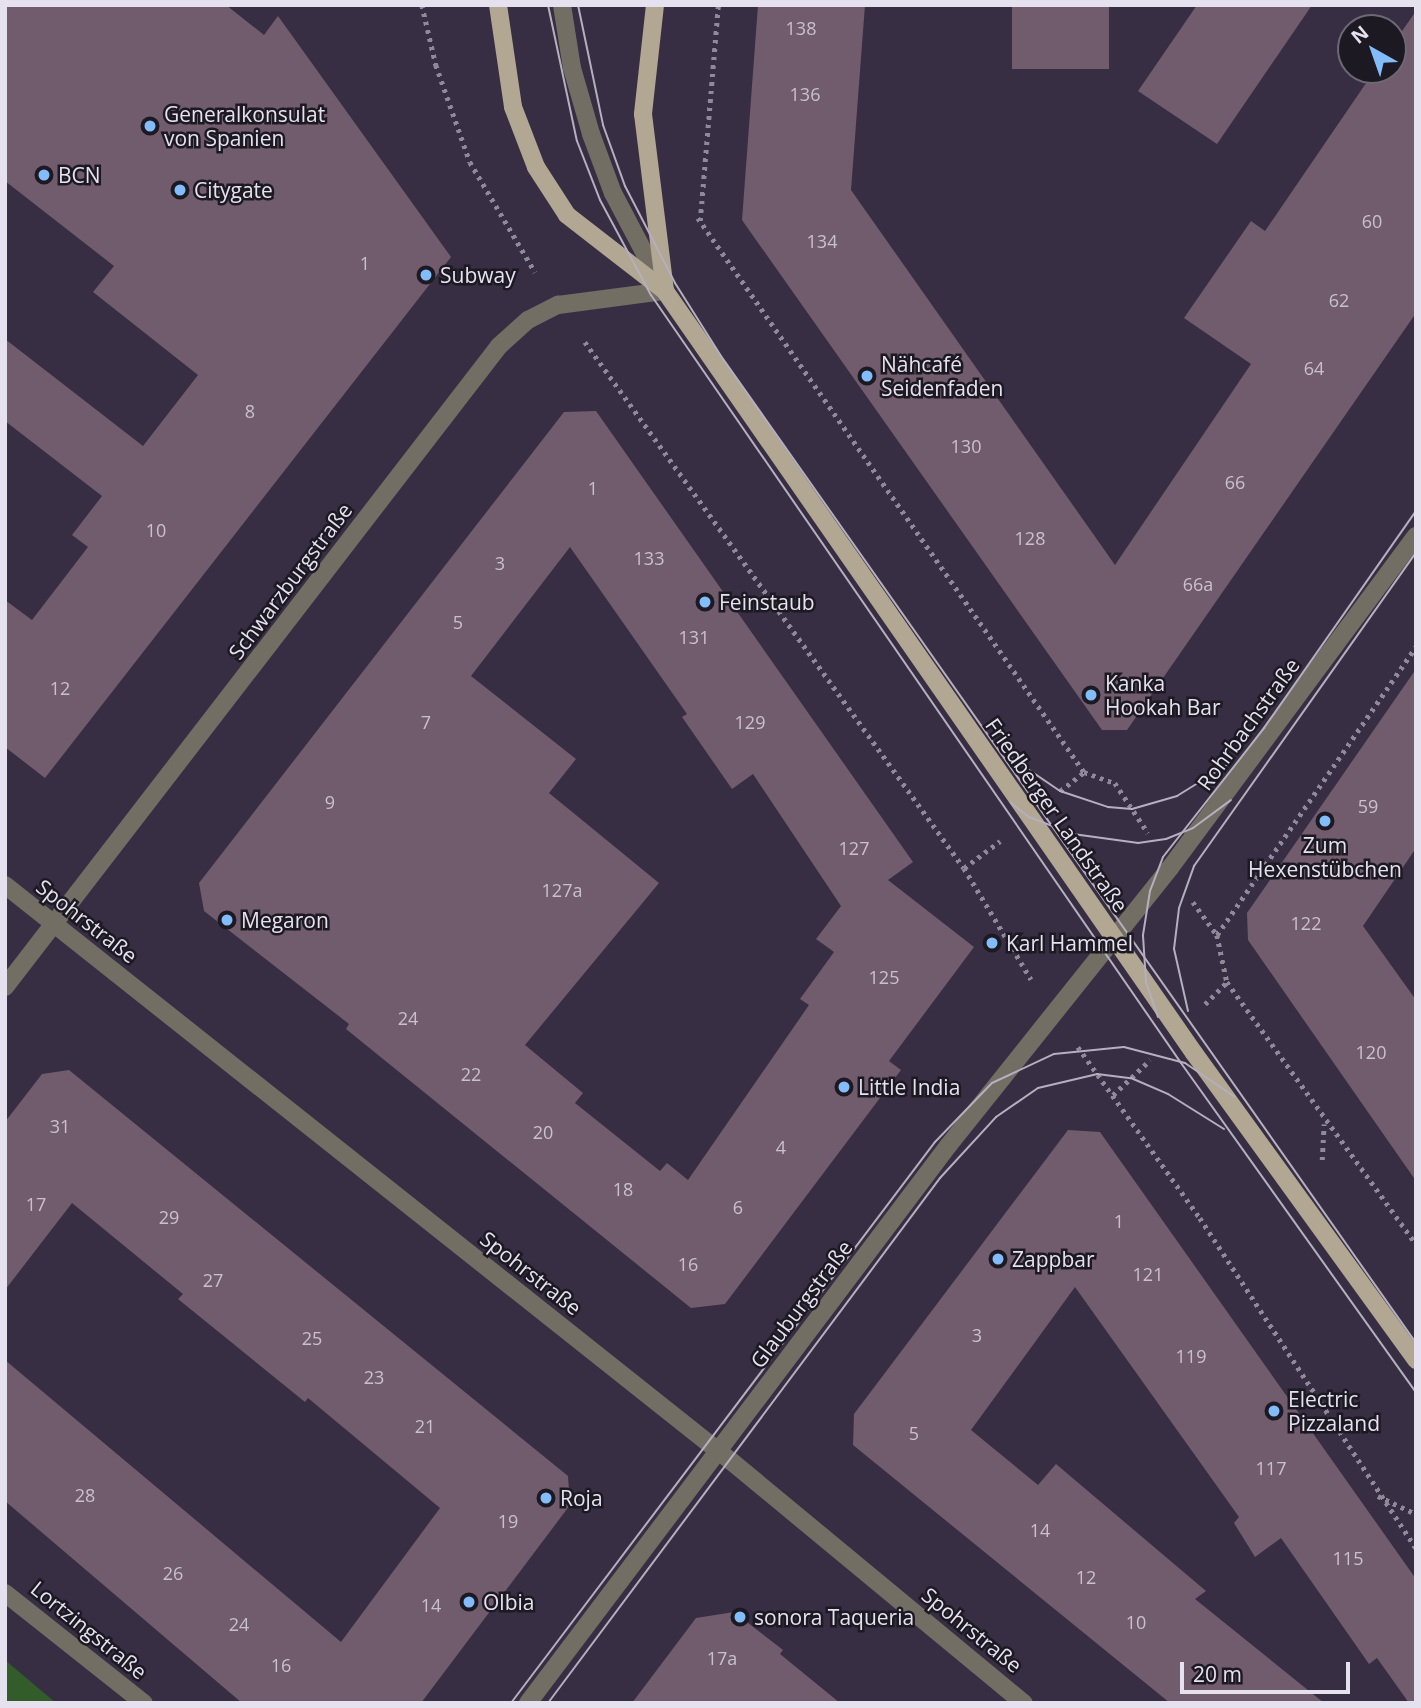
<!DOCTYPE html>
<meta charset="utf-8">
<style>
body{margin:0}
#map{position:relative;width:1421px;height:1708px;overflow:hidden;background:#372e43;font-family:"Open Sans",sans-serif}
div>[style]{position:absolute}
.green>*{inset:0;background:#325c2a}
.building>*{inset:0;background:#715c6d;transform-origin:0 0}
.path>*{height:4.5px;margin-top:-2.25px;transform-origin:0;background:repeating-linear-gradient(90deg,#90899a 0 3.5px,transparent 0 8.5px)}
.service>*{height:18px;margin:-9px;padding:0 9px;transform-origin:9px;border-radius:9px;background:#736e63}
.minor>*{height:18px;margin:-9px;padding:0 9px;transform-origin:9px;border-radius:9px;background:#736e63}
.primary>*{height:18px;margin:-9px;padding:0 9px;transform-origin:9px;border-radius:9px;background:#b2a792}
.tram>*{height:2px;margin:-1px;padding:0 1px;transform-origin:1px;border-radius:1px;background:#b5afbf}
.dots>*{width:19px;height:19px;translate:-50% -50%;box-sizing:border-box;border:4px solid #1c1922;border-radius:50%}
span{translate:-50% -50%;white-space:nowrap;text-align:center;line-height:1.15;-webkit-text-stroke:5px #1c1922;paint-order:stroke}
.number-label{font-size:18px;color:#c9c0ce}
.number-label span{-webkit-text-stroke-width:0}
.poi-label{font-size:21px;color:#e6e1ef}
.left{translate:0 -50%;text-align:left}
.street-label{font-size:21px;color:#e6e1ef}
.frame{position:absolute;inset:0;border:7px solid #e6e1ef;pointer-events:none}
.north{position:absolute;left:1337px;top:14px;width:70px;height:70px;box-sizing:border-box;background:#1c1922;border:2px solid #6d6974;border-radius:50%;rotate:320deg;font-size:19px;font-weight:700;line-height:28px;text-align:center;color:#e6e1ef}
.north::after{content:'';display:block;margin:auto;width:24px;height:32px;background:#82bcfa;clip-path:polygon(50% 0,100% 100%,50% 72%,0 100%)}
.scale{position:absolute;left:1180px;top:1662px;width:170px;height:32px;box-sizing:border-box;border:4px solid #e6e1ef;border-top:0;padding-left:9px;font-size:21px;line-height:24px;white-space:nowrap;color:#e6e1ef;-webkit-text-stroke:5px #1c1922;paint-order:stroke}
</style>
<div id="map">
<div class="green">
<i style="clip-path:polygon(5px 1660px,56px 1703px,5px 1703px)"></i>
</div>
<div class="building">
<i style="clip-path:polygon(5px 5px,226px 5px,264px 35px,278px 16px,451px 257px,45px 778px,5px 747px,5px 600px,32px 620px,88px 547px,72px 535px,102px 496px,5px 421px,5px 339px,143px 446px,198px 375px,93px 292px,114px 266px,5px 181px)"></i>
<i style="clip-path:polygon(758px 5px,865px 5px,851px 190px,1115px 565px,1251px 364px,1184px 318px,1251px 221px,1265px 231px,1375px 70px,1393px 70px,1393px 44px,1416px 11px,1416px 313px,1127px 730px,1102px 730px,742px 220px)"></i>
<i style="left:1012px;top:5px;width:97px;height:64px"></i>
<i style="clip-path:polygon(1197px 5px,1312px 5px,1217px 144px,1138px 91px)"></i>
<i style="clip-path:polygon(evenodd,596px 411px,913px 862px,888px 880px,974px 947px,889px 1061px,901px 1070px,725px 1304px,691px 1308px,346px 1029px,349px 1024px,204px 911px,199px 883px,564px 412px,596px 411px,570px 547px,687px 714px,682px 717px,732px 789px,753px 774px,841px 906px,816px 939px,834px 952px,800px 999px,809px 1005px,688px 1180px,667px 1163px,660px 1171px,575px 1103px,583px 1093px,525px 1045px,659px 883px,549px 793px,576px 759px,471px 676px,570px 547px)"></i>
<i style="clip-path:polygon(1416px 669px,1416px 848px,1363px 926px,1416px 1000px,1416px 1181px,1248px 940px,1247px 913px)"></i>
<i style="clip-path:polygon(69px 1070px,568px 1476px,570px 1505px,421px 1703px,242px 1703px,5px 1501px,5px 1360px,341px 1642px,440px 1508px,308px 1398px,305px 1402px,178px 1299px,183px 1294px,72px 1203px,5px 1290px,5px 1122px,42px 1074px)"></i>
<i style="clip-path:polygon(1068px 1130px,1100px 1132px,1416px 1579px,1416px 1703px,1409px 1703px,1377px 1658px,1369px 1664px,1281px 1538px,1255px 1557px,1234px 1523px,1239px 1517px,1075px 1287px,971px 1430px,1038px 1485px,1056px 1464px,1206px 1591px,1195px 1599px,1324px 1703px,1170px 1703px,853px 1445px,854px 1414px)"></i>
<i style="clip-path:polygon(734px 1612px,783px 1650px,780px 1654px,840px 1703px,632px 1703px,696px 1618px)"></i>
</div>
<div class="path">
<i style="left:422px;top:5px;width:62px;rotate:76.9deg"></i>
<i style="left:436px;top:65px;width:103px;rotate:70.7deg"></i>
<i style="left:470px;top:162px;width:128px;rotate:59.4deg"></i>
<i style="left:698px;top:218px;width:675px;rotate:55.13deg"></i>
<i style="left:1084px;top:772px;width:33px;rotate:20deg"></i>
<i style="left:1115px;top:783px;width:60px;rotate:56.6deg"></i>
<i style="left:700px;top:221px;width:217px;rotate:-85.2deg"></i>
<i style="left:585px;top:342px;width:648px;rotate:54.23deg"></i>
<i style="left:964px;top:868px;width:130px;rotate:58.9deg"></i>
<i style="left:1060px;top:791px;width:31px;rotate:-38deg"></i>
<i style="left:964px;top:868px;width:45px;rotate:-36.9deg"></i>
<i style="left:1193px;top:902px;width:41px;rotate:54deg"></i>
<i style="left:1217px;top:935px;width:48px;rotate:78deg"></i>
<i style="left:1227px;top:982px;width:323px;rotate:54.2deg"></i>
<i style="left:1217px;top:935px;width:351px;rotate:-55.4deg"></i>
<i style="left:1205px;top:1004px;width:31px;rotate:-45deg"></i>
<i style="left:1078px;top:1047px;width:210px;rotate:54.5deg"></i>
<i style="left:1200px;top:1218px;width:394px;rotate:56.8deg"></i>
<i style="left:1113px;top:1095px;width:51px;rotate:-43.4deg"></i>
<i style="left:1322px;top:1160px;width:36px;rotate:-87deg"></i>
<i style="left:1378px;top:1496px;width:42px;rotate:25.3deg"></i>
</div>
<div class="service">
<i style="left:562px;top:5px;width:64px;rotate:81deg"></i>
<i style="left:572px;top:68px;width:69px;rotate:73.9deg"></i>
<i style="left:591px;top:134px;width:63px;rotate:69.6deg"></i>
<i style="left:613px;top:193px;width:110px;rotate:62.3deg"></i>
</div>
<div class="minor">
<i style="left:5px;top:885px;width:927px;rotate:38.43deg"></i>
<i style="left:731px;top:1461px;width:380px;rotate:39.6deg"></i>
<i style="left:5px;top:987px;width:809px;rotate:-52.38deg"></i>
<i style="left:499px;top:346px;width:39px;rotate:-42deg"></i>
<i style="left:528px;top:320px;width:34px;rotate:-27deg"></i>
<i style="left:558px;top:305px;width:108px;rotate:-7.5deg"></i>
<i style="left:5px;top:1593px;width:177px;rotate:38.4deg"></i>
<i style="left:528px;top:1703px;width:698px;rotate:-52.98deg"></i>
<i style="left:948px;top:1146px;width:356px;rotate:-51.4deg"></i>
<i style="left:1170px;top:868px;width:413px;rotate:-53.5deg"></i>
</div>
<div class="primary">
<i style="left:498px;top:5px;width:103px;rotate:81.6deg"></i>
<i style="left:513px;top:107px;width:64px;rotate:69deg"></i>
<i style="left:536px;top:167px;width:57px;rotate:57.1deg"></i>
<i style="left:567px;top:215px;width:124px;rotate:37.8deg"></i>
<i style="left:665px;top:291px;width:928px;rotate:55.23deg"></i>
<i style="left:1194px;top:1053px;width:379px;rotate:54.1deg"></i>
<i style="left:655px;top:5px;width:110px;rotate:96.3deg"></i>
<i style="left:643px;top:114px;width:178px;rotate:82.9deg"></i>
</div>
<div class="tram">
<i style="left:548px;top:5px;width:139px;rotate:78deg"></i>
<i style="left:577px;top:141px;width:63px;rotate:68.7deg"></i>
<i style="left:600px;top:200px;width:108px;rotate:61.8deg"></i>
<i style="left:651px;top:295px;width:933px;rotate:55.39deg"></i>
<i style="left:1181px;top:1063px;width:404px;rotate:54.5deg"></i>
<i style="left:578px;top:5px;width:123px;rotate:78.2deg"></i>
<i style="left:603px;top:125px;width:65px;rotate:70.2deg"></i>
<i style="left:625px;top:186px;width:109px;rotate:62.7deg"></i>
<i style="left:675px;top:283px;width:86px;rotate:57.8deg"></i>
<i style="left:721px;top:356px;width:1207px;rotate:54.85deg"></i>
<i style="left:1010px;top:757px;width:60px;rotate:34.2deg"></i>
<i style="left:1060px;top:791px;width:51px;rotate:18.4deg"></i>
<i style="left:1108px;top:807px;width:24px;rotate:5deg"></i>
<i style="left:1132px;top:809px;width:47px;rotate:-16.1deg"></i>
<i style="left:1177px;top:796px;width:62px;rotate:-31.9deg"></i>
<i style="left:1011px;top:803px;width:23px;rotate:38deg"></i>
<i style="left:1029px;top:817px;width:47px;rotate:21.1deg"></i>
<i style="left:1073px;top:834px;width:66px;rotate:7.9deg"></i>
<i style="left:1138px;top:843px;width:28px;rotate:-8deg"></i>
<i style="left:1166px;top:839px;width:29px;rotate:-22deg"></i>
<i style="left:1193px;top:828px;width:47px;rotate:-36.4deg"></i>
<i style="left:1188px;top:1011px;width:64px;rotate:-102.7deg"></i>
<i style="left:1174px;top:949px;width:41px;rotate:-83deg"></i>
<i style="left:1179px;top:908px;width:45px;rotate:-70.3deg"></i>
<i style="left:1194px;top:866px;width:384px;rotate:-54.7deg"></i>
<i style="left:1158px;top:1017px;width:37px;rotate:-109deg"></i>
<i style="left:1146px;top:982px;width:47px;rotate:-93.7deg"></i>
<i style="left:1143px;top:935px;width:45px;rotate:-81deg"></i>
<i style="left:1150px;top:891px;width:36px;rotate:-69deg"></i>
<i style="left:1163px;top:857px;width:164px;rotate:-51.9deg"></i>
<i style="left:1264px;top:728px;width:265px;rotate:-55deg"></i>
<i style="left:511px;top:1703px;width:703px;rotate:-52.92deg"></i>
<i style="left:935px;top:1142px;width:82px;rotate:-46deg"></i>
<i style="left:992px;top:1083px;width:68px;rotate:-25.1deg"></i>
<i style="left:1054px;top:1054px;width:70px;rotate:-5.7deg"></i>
<i style="left:1124px;top:1047px;width:63px;rotate:14.7deg"></i>
<i style="left:1185px;top:1063px;width:60px;rotate:34.2deg"></i>
<i style="left:548px;top:1703px;width:655px;rotate:-53.25deg"></i>
<i style="left:940px;top:1178px;width:83px;rotate:-47.4deg"></i>
<i style="left:996px;top:1117px;width:51px;rotate:-34.6deg"></i>
<i style="left:1038px;top:1088px;width:61px;rotate:-13.3deg"></i>
<i style="left:1097px;top:1074px;width:34px;rotate:7deg"></i>
<i style="left:1131px;top:1078px;width:40px;rotate:23.4deg"></i>
<i style="left:1168px;top:1094px;width:66px;rotate:32deg"></i>
</div>
<div class="dots">
<i style="left:150px;top:126px;background:#82bcfa"></i>
<i style="left:44px;top:175px;background:#82bcfa"></i>
<i style="left:180px;top:190px;background:#82bcfa"></i>
<i style="left:426px;top:275px;background:#82bcfa"></i>
<i style="left:867px;top:376px;background:#82bcfa"></i>
<i style="left:705px;top:602px;background:#82bcfa"></i>
<i style="left:1091px;top:695px;background:#82bcfa"></i>
<i style="left:1325px;top:821px;background:#82bcfa"></i>
<i style="left:227px;top:920px;background:#82bcfa"></i>
<i style="left:992px;top:943px;background:#82bcfa"></i>
<i style="left:844px;top:1087px;background:#82bcfa"></i>
<i style="left:998px;top:1259px;background:#82bcfa"></i>
<i style="left:1274px;top:1411px;background:#82bcfa"></i>
<i style="left:546px;top:1498px;background:#82bcfa"></i>
<i style="left:469px;top:1602px;background:#82bcfa"></i>
<i style="left:740px;top:1617px;background:#82bcfa"></i>
</div>
<div class="number-label">
<span style="left:801px;top:28px">138</span>
<span style="left:805px;top:94px">136</span>
<span style="left:1372px;top:221px">60</span>
<span style="left:822px;top:241px">134</span>
<span style="left:365px;top:263px">1</span>
<span style="left:1339px;top:300px">62</span>
<span style="left:1314px;top:368px">64</span>
<span style="left:250px;top:411px">8</span>
<span style="left:966px;top:446px">130</span>
<span style="left:1235px;top:482px">66</span>
<span style="left:593px;top:488px">1</span>
<span style="left:156px;top:530px">10</span>
<span style="left:1030px;top:538px">128</span>
<span style="left:649px;top:558px">133</span>
<span style="left:500px;top:563px">3</span>
<span style="left:1198px;top:584px">66a</span>
<span style="left:458px;top:622px">5</span>
<span style="left:694px;top:637px">131</span>
<span style="left:60px;top:688px">12</span>
<span style="left:426px;top:722px">7</span>
<span style="left:750px;top:722px">129</span>
<span style="left:330px;top:802px">9</span>
<span style="left:1368px;top:806px">59</span>
<span style="left:854px;top:848px">127</span>
<span style="left:562px;top:890px">127a</span>
<span style="left:1306px;top:923px">122</span>
<span style="left:884px;top:977px">125</span>
<span style="left:408px;top:1018px">24</span>
<span style="left:1371px;top:1052px">120</span>
<span style="left:471px;top:1074px">22</span>
<span style="left:60px;top:1126px">31</span>
<span style="left:543px;top:1132px">20</span>
<span style="left:781px;top:1147px">4</span>
<span style="left:623px;top:1189px">18</span>
<span style="left:36px;top:1204px">17</span>
<span style="left:738px;top:1207px">6</span>
<span style="left:169px;top:1217px">29</span>
<span style="left:1119px;top:1221px">1</span>
<span style="left:688px;top:1264px">16</span>
<span style="left:1148px;top:1274px">121</span>
<span style="left:213px;top:1280px">27</span>
<span style="left:977px;top:1335px">3</span>
<span style="left:312px;top:1338px">25</span>
<span style="left:1191px;top:1356px">119</span>
<span style="left:374px;top:1377px">23</span>
<span style="left:425px;top:1426px">21</span>
<span style="left:914px;top:1433px">5</span>
<span style="left:1271px;top:1468px">117</span>
<span style="left:85px;top:1495px">28</span>
<span style="left:508px;top:1521px">19</span>
<span style="left:1040px;top:1530px">14</span>
<span style="left:1348px;top:1558px">115</span>
<span style="left:173px;top:1573px">26</span>
<span style="left:1086px;top:1577px">12</span>
<span style="left:431px;top:1605px">14</span>
<span style="left:1136px;top:1622px">10</span>
<span style="left:239px;top:1624px">24</span>
<span style="left:722px;top:1658px">17a</span>
<span style="left:281px;top:1665px">16</span>
</div>
<div class="poi-label">
<span class="left" style="left:164px;top:126px">Generalkonsulat<br>von Spanien</span>
<span class="left" style="left:58px;top:175px">BCN</span>
<span class="left" style="left:194px;top:190px">Citygate</span>
<span class="left" style="left:440px;top:275px">Subway</span>
<span class="left" style="left:881px;top:376px">Nähcafé<br>Seidenfaden</span>
<span class="left" style="left:719px;top:602px">Feinstaub</span>
<span class="left" style="left:1105px;top:695px">Kanka<br>Hookah Bar</span>
<span style="left:1325px;top:857px">Zum<br>Hexenstübchen</span>
<span class="left" style="left:241px;top:920px">Megaron</span>
<span class="left" style="left:1006px;top:943px">Karl Hammel</span>
<span class="left" style="left:858px;top:1087px">Little India</span>
<span class="left" style="left:1012px;top:1259px">Zappbar</span>
<span class="left" style="left:1288px;top:1411px">Electric<br>Pizzaland</span>
<span class="left" style="left:560px;top:1498px">Roja</span>
<span class="left" style="left:483px;top:1602px">Olbia</span>
<span class="left" style="left:754px;top:1617px">sonora Taqueria</span>
</div>
<div class="street-label">
<span style="left:290px;top:581px;rotate:-53deg">Schwarzburgstraße</span>
<span style="left:1248px;top:724px;rotate:-54deg">Rohrbachstraße</span>
<span style="left:1057px;top:815px;rotate:55deg">Friedberger Landstraße</span>
<span style="left:87px;top:921px;rotate:38deg">Spohrstraße</span>
<span style="left:531px;top:1273px;rotate:38deg">Spohrstraße</span>
<span style="left:801px;top:1304px;rotate:-53deg">Glauburgstraße</span>
<span style="left:89px;top:1630px;rotate:39deg">Lortzingstraße</span>
<span style="left:972px;top:1630px;rotate:39deg">Spohrstraße</span>
</div>
<div class="frame"></div>
<div class="north">N</div>
<div class="scale">20 m</div>
</div>
